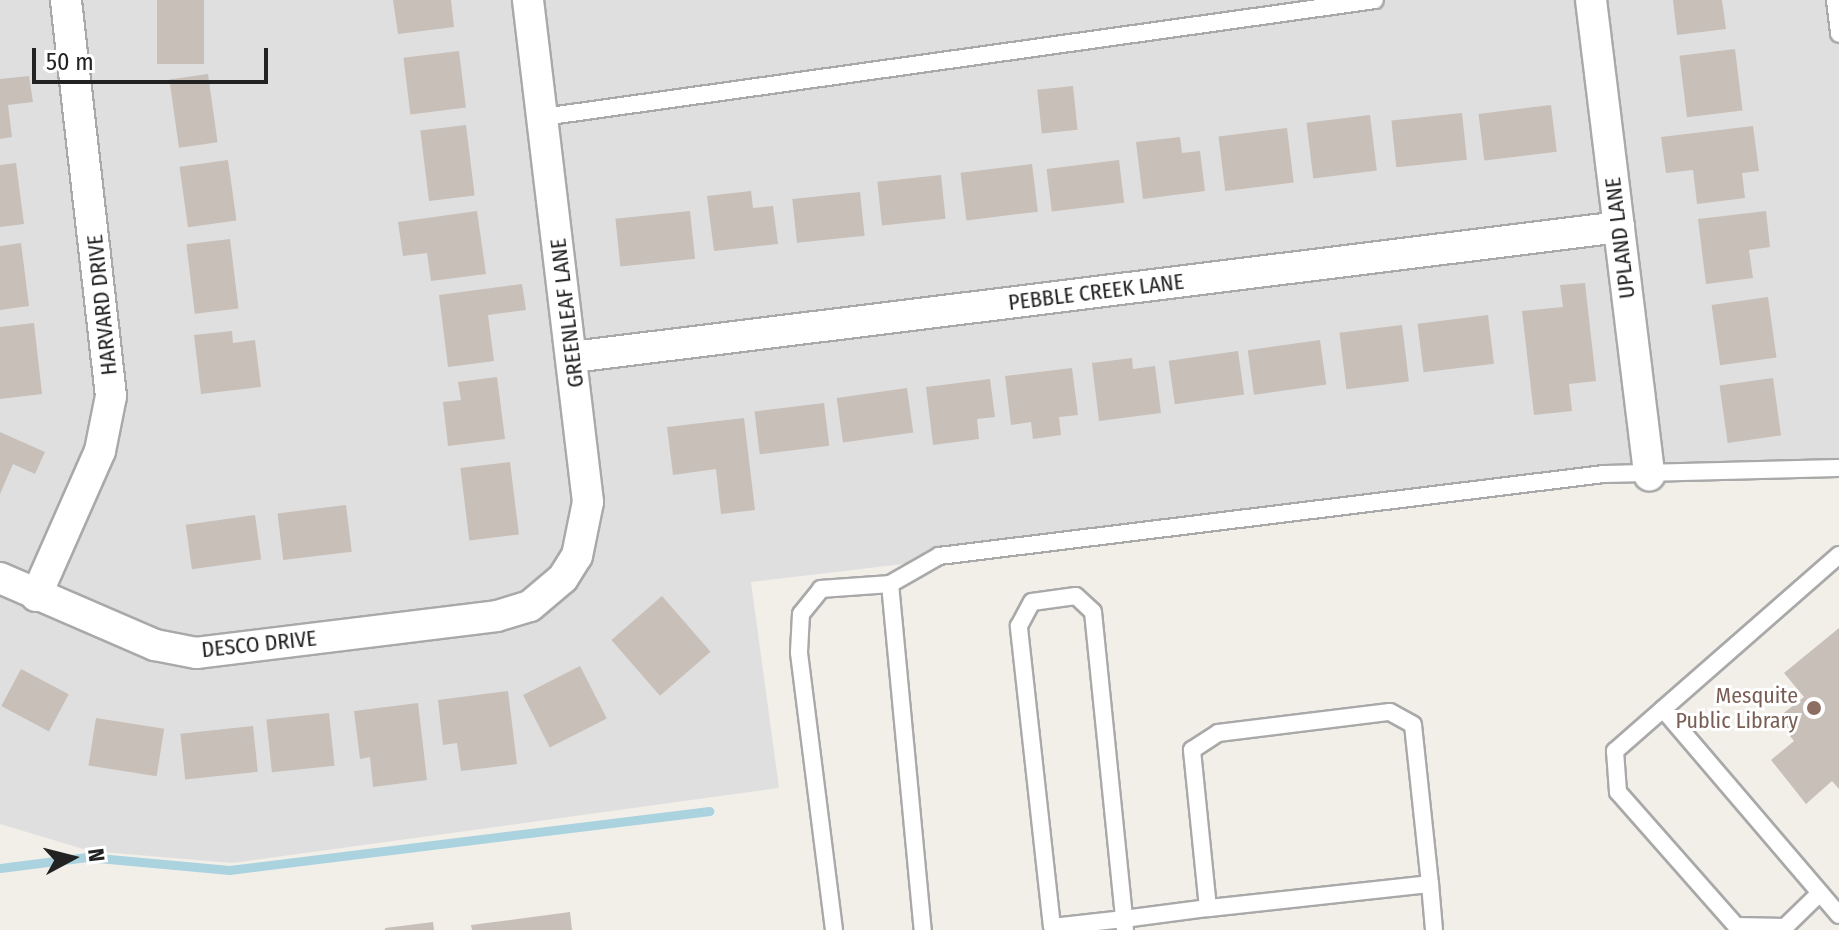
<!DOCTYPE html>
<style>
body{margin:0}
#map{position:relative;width:1839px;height:930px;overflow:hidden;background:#f2efe9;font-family:"Fira Sans Condensed",sans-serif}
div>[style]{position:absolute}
.residential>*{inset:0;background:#e0dfdf}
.stream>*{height:9px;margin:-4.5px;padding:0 4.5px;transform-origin:4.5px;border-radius:4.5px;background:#aad3df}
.building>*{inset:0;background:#c7bfb8;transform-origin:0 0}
.roads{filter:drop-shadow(2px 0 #a9a9a9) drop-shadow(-2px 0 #a9a9a9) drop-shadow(0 2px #a9a9a9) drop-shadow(0 -2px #a9a9a9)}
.lane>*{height:16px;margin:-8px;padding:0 8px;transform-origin:8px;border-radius:8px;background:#fff}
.street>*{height:30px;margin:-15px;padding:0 15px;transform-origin:15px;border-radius:15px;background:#fff}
.dots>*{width:22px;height:22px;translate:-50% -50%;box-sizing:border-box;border:4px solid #fff;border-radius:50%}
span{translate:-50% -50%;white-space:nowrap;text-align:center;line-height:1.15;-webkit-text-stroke:6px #fff;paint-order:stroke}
.street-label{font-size:22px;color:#222}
.education-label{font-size:22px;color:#785e54}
.right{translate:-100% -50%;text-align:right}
.north{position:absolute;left:32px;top:818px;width:80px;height:80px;-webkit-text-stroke:6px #fff;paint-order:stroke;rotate:83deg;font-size:22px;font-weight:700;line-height:32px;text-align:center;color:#222}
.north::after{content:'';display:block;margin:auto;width:28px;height:36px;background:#222;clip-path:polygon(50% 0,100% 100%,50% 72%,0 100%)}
.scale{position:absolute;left:32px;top:48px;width:236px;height:36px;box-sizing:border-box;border:4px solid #222;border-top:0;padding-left:10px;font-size:24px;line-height:28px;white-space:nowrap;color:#222;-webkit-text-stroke:6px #fff;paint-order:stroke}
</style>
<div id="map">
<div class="residential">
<i style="clip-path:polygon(0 0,1839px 0,1839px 468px,1649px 475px,751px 582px,779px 788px,232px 863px,90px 851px,0 824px)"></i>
</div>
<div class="stream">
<i style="left:0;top:868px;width:88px;rotate:-7.2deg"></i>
<i style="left:87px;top:857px;width:143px;rotate:5.2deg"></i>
<i style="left:229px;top:870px;width:484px;rotate:-7deg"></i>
</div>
<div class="building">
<i style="left:157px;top:0;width:47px;height:64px"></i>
<i style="clip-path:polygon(393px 0,451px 0,454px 27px,398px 34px)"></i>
<i style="clip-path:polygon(1673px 0,1722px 0,1726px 29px,1677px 35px)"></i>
<i style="left:1735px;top:49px;width:62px;height:56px;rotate:83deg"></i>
<i style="left:459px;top:51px;width:57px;height:56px;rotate:83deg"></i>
<i style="left:208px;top:74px;width:69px;height:39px;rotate:82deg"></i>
<i style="clip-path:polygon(29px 76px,33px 102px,8px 105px,12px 137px,0 139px,0 79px)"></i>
<i style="left:1073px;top:86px;width:44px;height:36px;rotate:84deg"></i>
<i style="left:1551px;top:105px;width:47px;height:73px;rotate:83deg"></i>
<i style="left:1462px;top:113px;width:47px;height:71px;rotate:84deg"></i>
<i style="left:1370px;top:115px;width:56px;height:64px;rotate:83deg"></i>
<i style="left:466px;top:125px;width:71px;height:46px;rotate:83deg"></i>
<i style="clip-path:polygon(1753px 126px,1759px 171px,1742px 173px,1745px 198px,1697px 204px,1693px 170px,1666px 173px,1661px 137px)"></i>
<i style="left:1287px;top:128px;width:55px;height:69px;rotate:83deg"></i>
<i style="clip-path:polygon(1180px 137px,1182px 153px,1200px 151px,1205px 191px,1143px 199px,1136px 142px)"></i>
<i style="left:228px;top:160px;width:61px;height:49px;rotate:82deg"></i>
<i style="left:1119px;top:160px;width:43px;height:73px;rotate:83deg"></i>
<i style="clip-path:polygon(16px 163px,24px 224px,0 227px,0 165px)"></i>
<i style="left:1032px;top:164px;width:48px;height:72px;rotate:83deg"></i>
<i style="left:941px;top:175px;width:44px;height:64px;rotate:84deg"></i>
<i style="clip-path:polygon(751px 191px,753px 208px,773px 206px,778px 244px,714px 251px,707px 196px)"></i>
<i style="left:860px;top:192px;width:44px;height:68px;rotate:84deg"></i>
<i style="clip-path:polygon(477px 211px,486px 274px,431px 281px,427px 253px,403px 256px,398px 222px)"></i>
<i style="left:690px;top:211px;width:48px;height:75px;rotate:84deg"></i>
<i style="clip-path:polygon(1766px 211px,1770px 247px,1749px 250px,1753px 278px,1706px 284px,1698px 219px)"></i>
<i style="left:230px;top:239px;width:70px;height:44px;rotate:83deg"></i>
<i style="clip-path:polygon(21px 243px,29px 306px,0 310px,0 246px)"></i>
<i style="clip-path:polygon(1585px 283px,1596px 381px,1569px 384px,1572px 411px,1534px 415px,1522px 311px,1563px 307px,1560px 285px)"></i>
<i style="clip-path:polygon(522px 284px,526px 310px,488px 315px,494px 361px,448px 367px,439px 295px)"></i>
<i style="left:1768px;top:297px;width:61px;height:57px;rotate:82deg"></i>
<i style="left:1488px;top:315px;width:49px;height:71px;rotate:83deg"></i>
<i style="clip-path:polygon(34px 323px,42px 394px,0 399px,0 327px)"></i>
<i style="left:1402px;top:325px;width:57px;height:63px;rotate:83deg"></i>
<i style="clip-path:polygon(232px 331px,233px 343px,255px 340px,261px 387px,201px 394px,194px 335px)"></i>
<i style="left:1320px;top:340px;width:45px;height:73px;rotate:82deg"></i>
<i style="left:1238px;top:351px;width:44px;height:70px;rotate:82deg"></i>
<i style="clip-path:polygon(1132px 358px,1133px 369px,1155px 366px,1161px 413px,1099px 421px,1092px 363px)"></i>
<i style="clip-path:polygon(1072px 368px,1078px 415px,1059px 417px,1061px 435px,1033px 439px,1031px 422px,1011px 425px,1005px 376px)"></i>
<i style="clip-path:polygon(497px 377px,505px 439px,448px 446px,443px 402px,461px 400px,458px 382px)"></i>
<i style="left:1773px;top:378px;width:58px;height:54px;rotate:82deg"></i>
<i style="clip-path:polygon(990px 379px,995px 417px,977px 419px,979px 439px,933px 445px,926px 387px)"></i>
<i style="left:907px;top:388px;width:45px;height:71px;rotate:82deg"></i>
<i style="left:824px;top:403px;width:43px;height:70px;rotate:83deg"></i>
<i style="clip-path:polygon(744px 418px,755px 510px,721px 514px,716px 469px,673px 475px,667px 427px)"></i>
<i style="clip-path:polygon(0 432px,45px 452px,35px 474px,13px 464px,0 494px)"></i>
<i style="left:510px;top:462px;width:73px;height:50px;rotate:83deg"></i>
<i style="left:346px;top:505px;width:47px;height:69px;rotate:83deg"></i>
<i style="left:255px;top:515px;width:45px;height:70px;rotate:82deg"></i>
<i style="left:662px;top:596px;width:74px;height:67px;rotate:49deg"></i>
<i style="clip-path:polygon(1839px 628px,1839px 789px,1832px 781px,1806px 804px,1771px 760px,1794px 741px,1776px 719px,1804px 697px,1784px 673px)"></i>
<i style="left:580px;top:666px;width:59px;height:64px;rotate:63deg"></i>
<i style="left:21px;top:669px;width:54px;height:42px;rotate:28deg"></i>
<i style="clip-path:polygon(508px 691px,517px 764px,461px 771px,457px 743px,443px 745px,438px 700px)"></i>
<i style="clip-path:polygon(418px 703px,427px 780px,373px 787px,370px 757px,360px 759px,354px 711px)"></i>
<i style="left:329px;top:713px;width:53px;height:63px;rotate:84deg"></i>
<i style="left:96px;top:718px;width:69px;height:48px;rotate:9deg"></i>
<i style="left:253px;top:726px;width:46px;height:73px;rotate:84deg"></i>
<i style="clip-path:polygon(570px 912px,572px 930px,472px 930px,471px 925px)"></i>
<i style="clip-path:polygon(433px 922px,434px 930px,385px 930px,385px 928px)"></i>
</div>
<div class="roads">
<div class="lane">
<i style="left:1835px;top:0;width:34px;rotate:83deg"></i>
<i style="left:543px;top:117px;width:840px;rotate:-8deg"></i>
<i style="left:1839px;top:555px;width:234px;rotate:138.8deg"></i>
<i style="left:1663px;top:709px;width:271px;rotate:49.5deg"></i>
<i style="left:890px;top:584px;width:56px;rotate:-29.7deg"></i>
<i style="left:939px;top:556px;width:670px;rotate:-7.03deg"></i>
<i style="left:1604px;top:474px;width:235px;rotate:-1.5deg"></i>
<i style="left:1076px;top:596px;width:23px;rotate:43deg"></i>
<i style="left:1093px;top:612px;width:309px;rotate:84.2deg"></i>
<i style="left:1124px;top:919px;width:72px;rotate:173.7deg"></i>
<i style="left:1052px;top:927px;width:303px;rotate:-96.3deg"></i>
<i style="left:1019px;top:626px;width:27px;rotate:-62deg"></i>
<i style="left:1032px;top:602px;width:44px;rotate:-7.8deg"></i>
<i style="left:1663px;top:709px;width:64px;rotate:138.8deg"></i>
<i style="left:1615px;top:751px;width:41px;rotate:85.8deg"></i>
<i style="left:1618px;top:792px;width:179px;rotate:48.6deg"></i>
<i style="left:1736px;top:926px;width:49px;rotate:1.2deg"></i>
<i style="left:1785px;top:927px;width:49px;rotate:-44.2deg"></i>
<i style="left:1430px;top:884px;width:223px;rotate:173.8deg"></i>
<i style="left:1208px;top:908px;width:159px;rotate:-95.8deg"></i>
<i style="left:1192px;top:750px;width:31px;rotate:-33deg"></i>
<i style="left:1218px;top:733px;width:173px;rotate:-7deg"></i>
<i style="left:1390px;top:712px;width:26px;rotate:29deg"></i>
<i style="left:1413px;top:725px;width:160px;rotate:83.9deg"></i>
<i style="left:1430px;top:884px;width:46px;rotate:85deg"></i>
<i style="left:834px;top:930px;width:280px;rotate:-97.2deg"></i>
<i style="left:799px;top:652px;width:38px;rotate:-87deg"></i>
<i style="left:801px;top:614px;width:32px;rotate:-51deg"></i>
<i style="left:821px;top:589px;width:69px;rotate:-4.1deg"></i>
<i style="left:890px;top:584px;width:348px;rotate:84.6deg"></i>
<i style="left:1125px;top:930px;width:11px;rotate:-95deg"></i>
<i style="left:1124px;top:919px;width:85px;rotate:-7.5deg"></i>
</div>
<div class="street">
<i style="left:1591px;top:0;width:479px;rotate:83deg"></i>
<i style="left:573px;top:357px;width:1054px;rotate:-7.08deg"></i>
<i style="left:0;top:578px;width:169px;rotate:23.4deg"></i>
<i style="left:155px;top:645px;width:42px;rotate:11deg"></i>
<i style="left:196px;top:653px;width:303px;rotate:-7deg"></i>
<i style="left:497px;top:616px;width:34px;rotate:-17deg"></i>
<i style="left:530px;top:606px;width:43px;rotate:-40.3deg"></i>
<i style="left:563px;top:578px;width:26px;rotate:-58deg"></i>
<i style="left:577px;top:556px;width:55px;rotate:-78.5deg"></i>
<i style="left:588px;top:502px;width:506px;rotate:-96.82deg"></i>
<i style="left:36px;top:596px;width:158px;rotate:-66.2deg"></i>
<i style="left:100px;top:451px;width:56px;rotate:-78.7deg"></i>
<i style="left:111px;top:396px;width:399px;rotate:-96.5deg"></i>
</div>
</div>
<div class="dots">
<i style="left:1814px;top:708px;background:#8d6e63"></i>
</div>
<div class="street-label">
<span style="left:1620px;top:238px;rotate:-97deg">UPLAND LANE</span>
<span style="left:1096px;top:292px;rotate:-7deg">PEBBLE CREEK LANE</span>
<span style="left:102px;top:305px;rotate:-96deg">HARVARD DRIVE</span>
<span style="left:567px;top:313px;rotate:-97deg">GREENLEAF LANE</span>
<span style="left:259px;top:644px;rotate:-6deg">DESCO DRIVE</span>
</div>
<div class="education-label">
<span class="right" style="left:1798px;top:708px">Mesquite<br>Public Library</span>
</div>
<div class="north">N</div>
<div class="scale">50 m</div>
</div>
